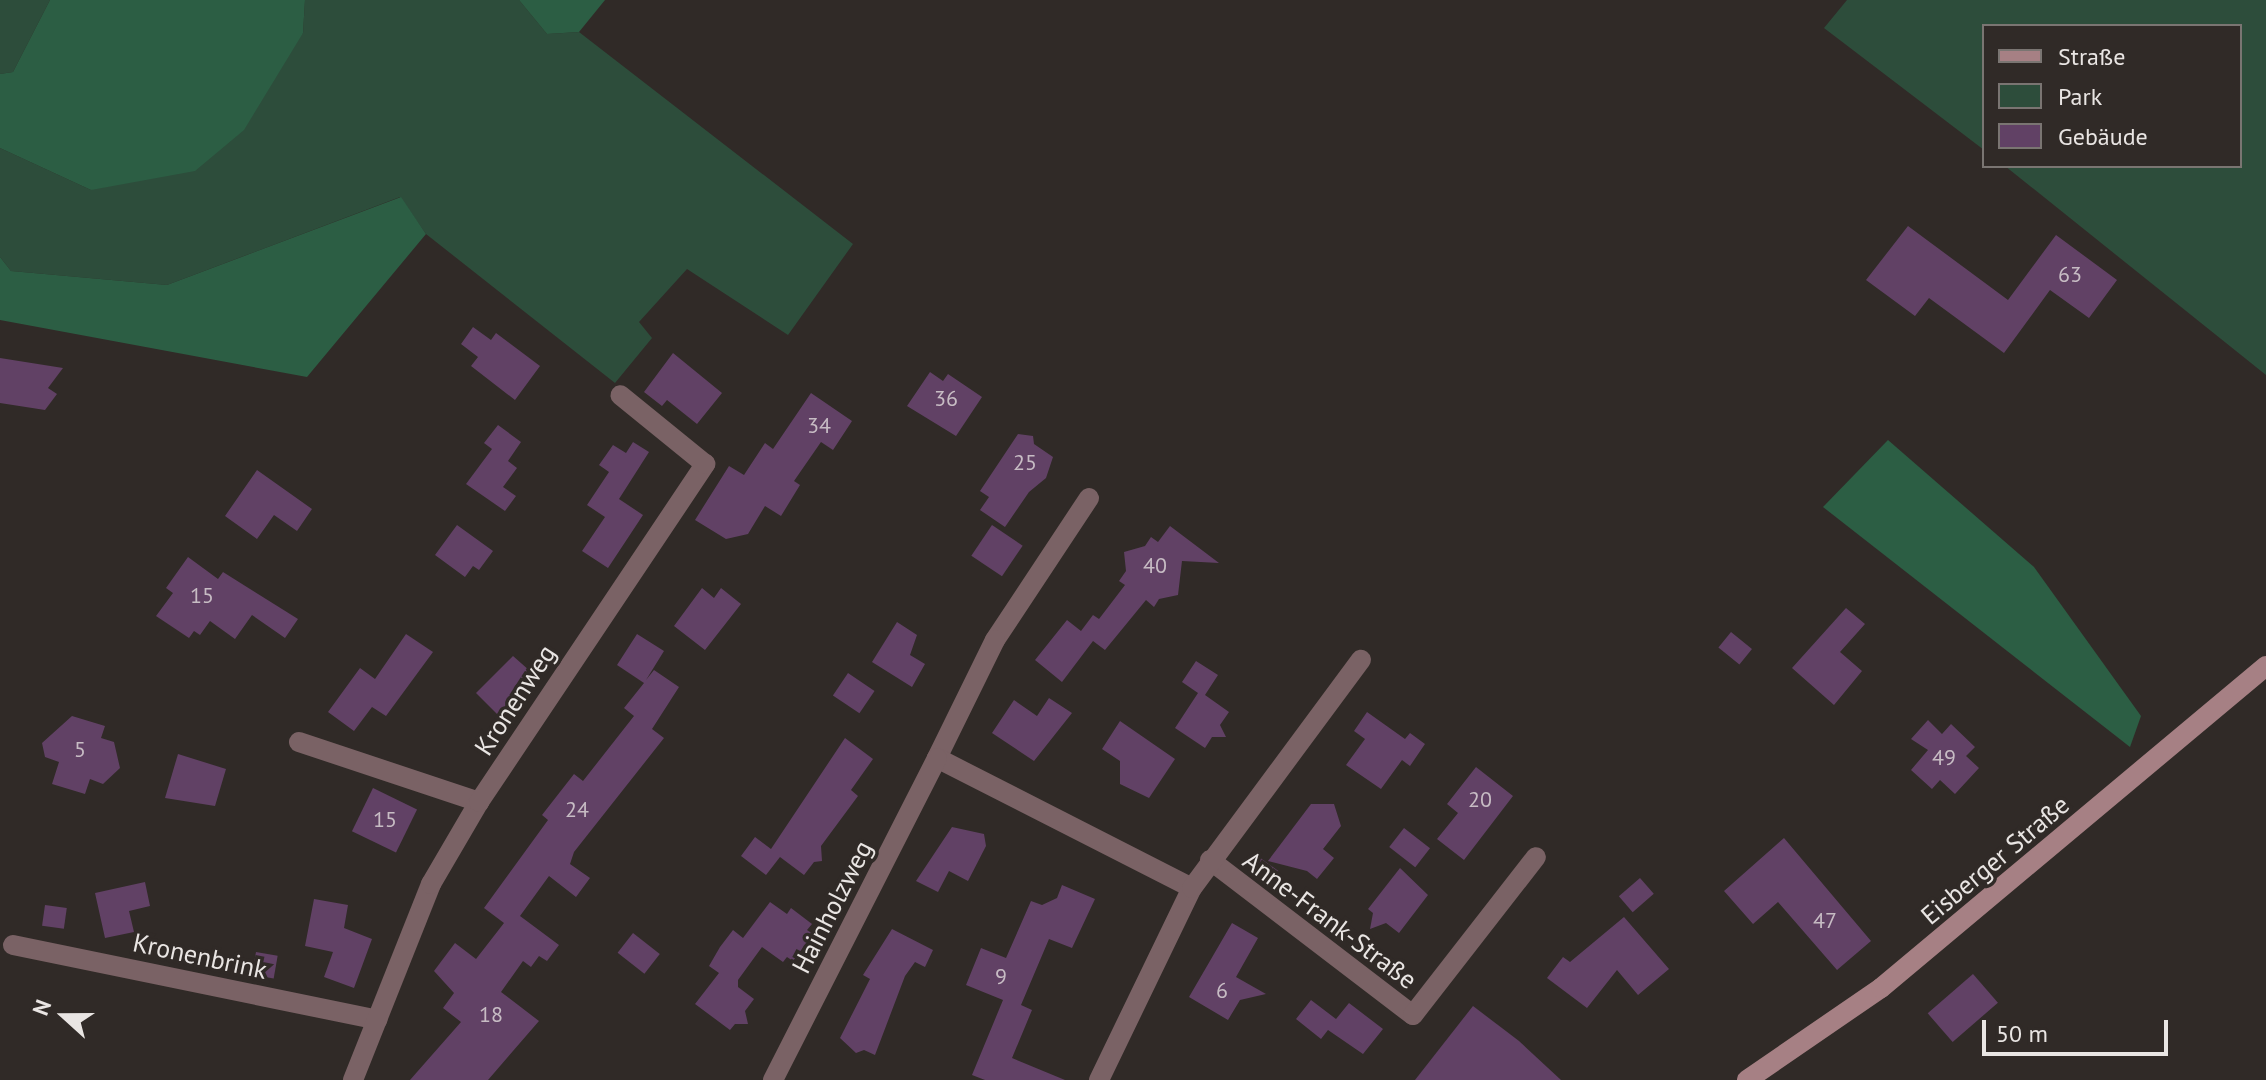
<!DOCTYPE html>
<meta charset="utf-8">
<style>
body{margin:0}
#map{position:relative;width:2266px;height:1080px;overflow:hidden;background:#302a27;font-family:"PT Sans",sans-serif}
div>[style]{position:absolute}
.green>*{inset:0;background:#2d4d3b}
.forest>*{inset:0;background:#2c5e44}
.building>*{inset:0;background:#614165;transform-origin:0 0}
.minor>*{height:20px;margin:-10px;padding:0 10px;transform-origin:10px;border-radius:10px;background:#7a6265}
.secondary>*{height:20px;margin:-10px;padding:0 10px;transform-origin:10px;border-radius:10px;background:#a68084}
span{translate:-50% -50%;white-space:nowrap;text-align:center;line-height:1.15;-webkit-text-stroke:7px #302a27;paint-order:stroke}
.number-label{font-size:22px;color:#c7bcc4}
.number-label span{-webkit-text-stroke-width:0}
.street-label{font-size:26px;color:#e9e5e3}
.legend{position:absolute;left:1982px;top:24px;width:260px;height:144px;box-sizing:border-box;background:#302a27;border:2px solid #7a7572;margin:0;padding:10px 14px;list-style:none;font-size:24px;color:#e9e5e3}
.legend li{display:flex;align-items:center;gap:16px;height:40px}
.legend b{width:40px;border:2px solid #7a7572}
.north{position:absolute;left:24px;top:976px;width:80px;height:80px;-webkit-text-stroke:6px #302a27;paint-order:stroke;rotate:291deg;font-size:22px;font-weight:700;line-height:32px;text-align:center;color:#e9e5e3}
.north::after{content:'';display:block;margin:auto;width:28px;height:36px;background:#e9e5e3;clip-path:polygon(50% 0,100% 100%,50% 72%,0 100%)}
.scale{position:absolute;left:1982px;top:1020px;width:186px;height:36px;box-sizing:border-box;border:4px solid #e9e5e3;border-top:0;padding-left:10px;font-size:24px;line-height:28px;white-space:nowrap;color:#e9e5e3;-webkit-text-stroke:6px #302a27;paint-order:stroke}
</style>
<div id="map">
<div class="green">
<i style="clip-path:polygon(0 0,50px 0,13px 72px,0 74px)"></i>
<i style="clip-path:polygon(305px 0,519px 0,547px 34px,579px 32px,853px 244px,788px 335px,687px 269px,639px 322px,652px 338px,615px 383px,426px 234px,400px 197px,167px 285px,11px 271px,0 257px,0 148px,91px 190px,303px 33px)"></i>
<i style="clip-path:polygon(1847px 0,2266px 0,2266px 375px,2005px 166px,2240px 166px,2240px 26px,1984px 26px,1984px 150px,1824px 28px)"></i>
</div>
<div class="forest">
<i style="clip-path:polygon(50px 0,305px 0,303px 33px,244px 130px,195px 171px,91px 190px,0 148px,0 74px,13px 72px)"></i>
<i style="clip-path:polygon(519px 0,605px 0,579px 32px,547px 34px)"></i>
<i style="clip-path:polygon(401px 197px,426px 234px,307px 377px,0 320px,0 257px,11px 271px,167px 285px)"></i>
<i style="clip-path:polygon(1888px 440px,2034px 567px,2141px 716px,2130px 747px,1823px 507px)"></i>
</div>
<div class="building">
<i style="clip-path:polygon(1908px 226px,2008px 300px,2056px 235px,2117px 280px,2089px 318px,2050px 290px,2004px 353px,1929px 298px,1915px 316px,1866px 280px)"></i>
<i style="clip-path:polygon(473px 327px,491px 340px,496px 333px,540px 366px,515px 400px,471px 366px,478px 357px,461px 344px)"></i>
<i style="clip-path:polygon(673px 353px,722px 393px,697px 424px,667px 400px,662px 406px,644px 392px)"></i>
<i style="clip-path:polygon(0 358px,63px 368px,48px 388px,57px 394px,45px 410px,0 403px)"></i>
<i style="clip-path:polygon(930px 372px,943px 381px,948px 374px,982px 397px,956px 436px,907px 406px)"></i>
<i style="clip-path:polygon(811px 393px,852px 421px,833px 450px,821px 442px,794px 481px,800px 485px,781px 516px,765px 506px,748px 534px,726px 539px,695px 520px,729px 466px,744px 475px,765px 443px,773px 449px)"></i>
<i style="clip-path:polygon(498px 425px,521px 442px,508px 461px,517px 468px,503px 487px,516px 496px,505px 511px,466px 484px,492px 449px,484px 443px)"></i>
<i style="clip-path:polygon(1018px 434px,1033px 436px,1034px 444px,1053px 457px,1046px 478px,1029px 492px,1005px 527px,980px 510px,989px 497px,980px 491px)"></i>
<i style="clip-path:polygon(633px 442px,649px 452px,619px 499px,643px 515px,608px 568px,582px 551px,605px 517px,587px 505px,609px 472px,599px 465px,613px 445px,626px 453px)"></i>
<i style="clip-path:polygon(257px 470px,312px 509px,297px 531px,274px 515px,257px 539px,225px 516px)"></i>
<i style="clip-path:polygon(457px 525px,493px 551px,479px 570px,473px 566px,465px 577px,435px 555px)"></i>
<i style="left:992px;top:525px;width:37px;height:37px;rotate:34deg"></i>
<i style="clip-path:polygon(1170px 526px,1219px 563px,1182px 561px,1178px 595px,1159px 599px,1154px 607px,1146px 600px,1105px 650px,1093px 641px,1062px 682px,1035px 660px,1067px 620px,1081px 631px,1093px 615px,1099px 619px,1125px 585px,1119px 581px,1126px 571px,1124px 552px,1145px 546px,1151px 537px,1158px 542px)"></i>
<i style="clip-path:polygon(188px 557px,218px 579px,223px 572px,298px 619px,285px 638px,252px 615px,235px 639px,210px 621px,200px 635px,194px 631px,189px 638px,156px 616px,173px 593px,166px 588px)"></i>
<i style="clip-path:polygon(702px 588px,714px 598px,721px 588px,741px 604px,705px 650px,674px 626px)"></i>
<i style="clip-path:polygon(1846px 608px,1865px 624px,1840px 652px,1862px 671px,1834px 705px,1792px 668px)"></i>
<i style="clip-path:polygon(897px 622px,917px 635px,910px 655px,925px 664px,912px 687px,872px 662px)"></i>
<i style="left:1731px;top:632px;width:27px;height:20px;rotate:39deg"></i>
<i style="clip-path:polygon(406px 634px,433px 652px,386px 716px,372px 707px,354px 731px,328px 712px,360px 668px,375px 679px)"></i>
<i style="clip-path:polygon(637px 634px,664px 651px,646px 680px,654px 670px,679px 687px,652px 729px,664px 738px,574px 852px,570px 864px,590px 878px,576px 897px,549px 876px,520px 916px,559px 945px,547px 961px,539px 956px,531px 967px,523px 961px,501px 992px,539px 1021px,488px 1080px,410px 1080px,461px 1022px,443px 1008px,454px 993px,434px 971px,455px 943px,476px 959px,504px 923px,484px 908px,548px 820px,542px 815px,574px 774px,583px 781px,634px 716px,624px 708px,644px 683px,617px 665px)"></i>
<i style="clip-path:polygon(513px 656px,530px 671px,521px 680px,529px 688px,500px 717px,476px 693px)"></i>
<i style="clip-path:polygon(1196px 661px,1218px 675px,1205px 695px,1229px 712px,1220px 725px,1226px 737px,1212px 737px,1205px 748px,1175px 728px,1198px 693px,1182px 682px)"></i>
<i style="left:848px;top:673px;width:32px;height:27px;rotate:34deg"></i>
<i style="clip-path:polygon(1049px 698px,1072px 713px,1034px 761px,992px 733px,1014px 700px,1037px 716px)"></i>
<i style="clip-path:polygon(1367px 712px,1405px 739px,1410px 733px,1425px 744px,1410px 766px,1402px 760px,1381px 789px,1346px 765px,1365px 739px,1354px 731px)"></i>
<i style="clip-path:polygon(72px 716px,105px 726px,101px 738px,114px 742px,120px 768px,103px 784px,90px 779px,85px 794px,52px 784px,59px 762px,45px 757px,42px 743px)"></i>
<i style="clip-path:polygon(1928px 720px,1942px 734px,1951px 724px,1975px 747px,1966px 756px,1979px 768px,1955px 794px,1940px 780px,1932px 789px,1911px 770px,1928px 750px,1911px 739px)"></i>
<i style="clip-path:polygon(1120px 721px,1175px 759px,1149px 798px,1120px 784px,1120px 761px,1102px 749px)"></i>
<i style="clip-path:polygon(845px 738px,873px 759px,851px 790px,858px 796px,821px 846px,822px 861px,814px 862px,804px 875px,780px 857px,766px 875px,741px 856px,755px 837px,771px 849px)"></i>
<i style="clip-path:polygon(178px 754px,226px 769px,215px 806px,165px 798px)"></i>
<i style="clip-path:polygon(1476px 767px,1513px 796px,1464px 860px,1437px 839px,1458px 813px,1447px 804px)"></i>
<i style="left:373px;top:788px;width:49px;height:48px;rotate:26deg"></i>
<i style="clip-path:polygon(1311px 804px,1334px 804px,1341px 826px,1323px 849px,1334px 858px,1317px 879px,1307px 871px,1268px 861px)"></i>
<i style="clip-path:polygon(952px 827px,984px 834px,986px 846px,968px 881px,949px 871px,938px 892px,916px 881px)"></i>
<i style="left:1404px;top:828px;width:33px;height:24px;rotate:38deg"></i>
<i style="clip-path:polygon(1784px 838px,1871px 941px,1837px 970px,1778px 902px,1753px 924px,1724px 891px)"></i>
<i style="left:1259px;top:857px;width:24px;height:19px;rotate:36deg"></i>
<i style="clip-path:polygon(1400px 868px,1428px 895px,1399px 933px,1386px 923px,1370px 929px,1373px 913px,1368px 909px)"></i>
<i style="left:1640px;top:878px;width:21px;height:28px;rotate:49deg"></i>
<i style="clip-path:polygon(145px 882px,150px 906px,129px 911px,134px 932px,105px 938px,95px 893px)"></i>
<i style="clip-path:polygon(1062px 885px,1095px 899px,1072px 948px,1049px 939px,1021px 1005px,1032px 1010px,1012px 1058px,1065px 1080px,985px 1080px,972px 1075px,1003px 1000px,966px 985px,981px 948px,1006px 958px,1031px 901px,1042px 905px,1057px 898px)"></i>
<i style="clip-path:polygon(314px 899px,348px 905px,344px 928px,372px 939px,354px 988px,324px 977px,333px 952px,305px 946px)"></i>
<i style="clip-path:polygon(770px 902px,787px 914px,791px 908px,812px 924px,807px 930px,813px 934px,793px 961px,787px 957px,783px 962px,762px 947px,738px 980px,738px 987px,754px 999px,745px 1011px,748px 1024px,735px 1024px,730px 1030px,695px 1004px,719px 973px,709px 966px,720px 947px,733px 930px,743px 938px)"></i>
<i style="left:45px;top:905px;width:22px;height:21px;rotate:8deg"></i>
<i style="clip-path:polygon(1624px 917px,1669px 969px,1638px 995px,1617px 970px,1587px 1008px,1547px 978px,1563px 957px,1570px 962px)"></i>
<i style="clip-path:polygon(1232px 923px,1258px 938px,1236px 977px,1266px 994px,1240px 1000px,1228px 1020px,1189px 997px)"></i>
<i style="clip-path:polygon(892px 929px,933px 950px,925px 967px,915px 962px,905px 976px,875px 1055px,864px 1050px,856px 1053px,840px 1038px,870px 979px,863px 975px)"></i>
<i style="left:633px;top:933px;width:34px;height:25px;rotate:38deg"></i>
<i style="left:256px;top:952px;width:22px;height:23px;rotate:10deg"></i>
<i style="left:1973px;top:974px;width:38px;height:60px;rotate:49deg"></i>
<i style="clip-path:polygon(1311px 1000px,1336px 1019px,1349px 1003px,1383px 1029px,1363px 1054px,1328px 1030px,1321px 1039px,1296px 1019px)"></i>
<i style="clip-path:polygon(1473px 1006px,1519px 1041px,1561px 1080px,1415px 1080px)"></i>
</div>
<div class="minor">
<i style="left:1089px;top:498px;width:170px;rotate:123.5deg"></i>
<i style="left:995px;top:640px;width:131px;rotate:116.2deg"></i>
<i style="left:937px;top:758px;width:286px;rotate:27deg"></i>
<i style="left:299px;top:742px;width:190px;rotate:18.4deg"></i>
<i style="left:1210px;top:860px;width:255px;rotate:37.4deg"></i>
<i style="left:1413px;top:1015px;width:200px;rotate:-52.1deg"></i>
<i style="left:13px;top:945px;width:372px;rotate:11.6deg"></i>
<i style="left:353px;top:1080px;width:211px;rotate:-68.3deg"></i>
<i style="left:431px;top:884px;width:95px;rotate:-59.7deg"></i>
<i style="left:479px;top:802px;width:407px;rotate:-56.2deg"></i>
<i style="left:705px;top:464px;width:109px;rotate:-140.9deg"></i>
<i style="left:773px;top:1080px;width:361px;rotate:-63deg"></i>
<i style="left:1099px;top:1080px;width:213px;rotate:-64.2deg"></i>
<i style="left:1192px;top:888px;width:284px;rotate:-53.5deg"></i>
</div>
<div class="secondary">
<i style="left:1747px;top:1080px;width:163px;rotate:-34.5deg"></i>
<i style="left:1881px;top:988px;width:502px;rotate:-39.91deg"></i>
</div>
<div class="number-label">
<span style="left:2070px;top:275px">63</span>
<span style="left:946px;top:399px">36</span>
<span style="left:819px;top:426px">34</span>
<span style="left:1025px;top:463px">25</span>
<span style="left:1155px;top:566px">40</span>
<span style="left:202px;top:596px">15</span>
<span style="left:80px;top:750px">5</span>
<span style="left:1944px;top:758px">49</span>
<span style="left:1480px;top:800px">20</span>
<span style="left:577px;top:810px">24</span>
<span style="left:385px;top:820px">15</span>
<span style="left:1825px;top:921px">47</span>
<span style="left:1001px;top:977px">9</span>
<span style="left:1222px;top:991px">6</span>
<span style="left:491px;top:1015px">18</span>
</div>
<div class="street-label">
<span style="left:515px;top:700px;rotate:-57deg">Kronenweg</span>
<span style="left:1995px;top:860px;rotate:-40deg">Eisberger Straße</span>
<span style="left:832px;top:907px;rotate:-63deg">Hainholzweg</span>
<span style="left:1330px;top:920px;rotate:37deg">Anne-Frank-Straße</span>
<span style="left:200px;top:956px;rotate:12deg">Kronenbrink</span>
</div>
<ul class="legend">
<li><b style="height:10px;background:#a68084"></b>Straße</li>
<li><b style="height:22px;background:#2d4d3b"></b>Park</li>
<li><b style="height:22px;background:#614165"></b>Gebäude</li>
</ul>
<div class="north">N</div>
<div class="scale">50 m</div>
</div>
